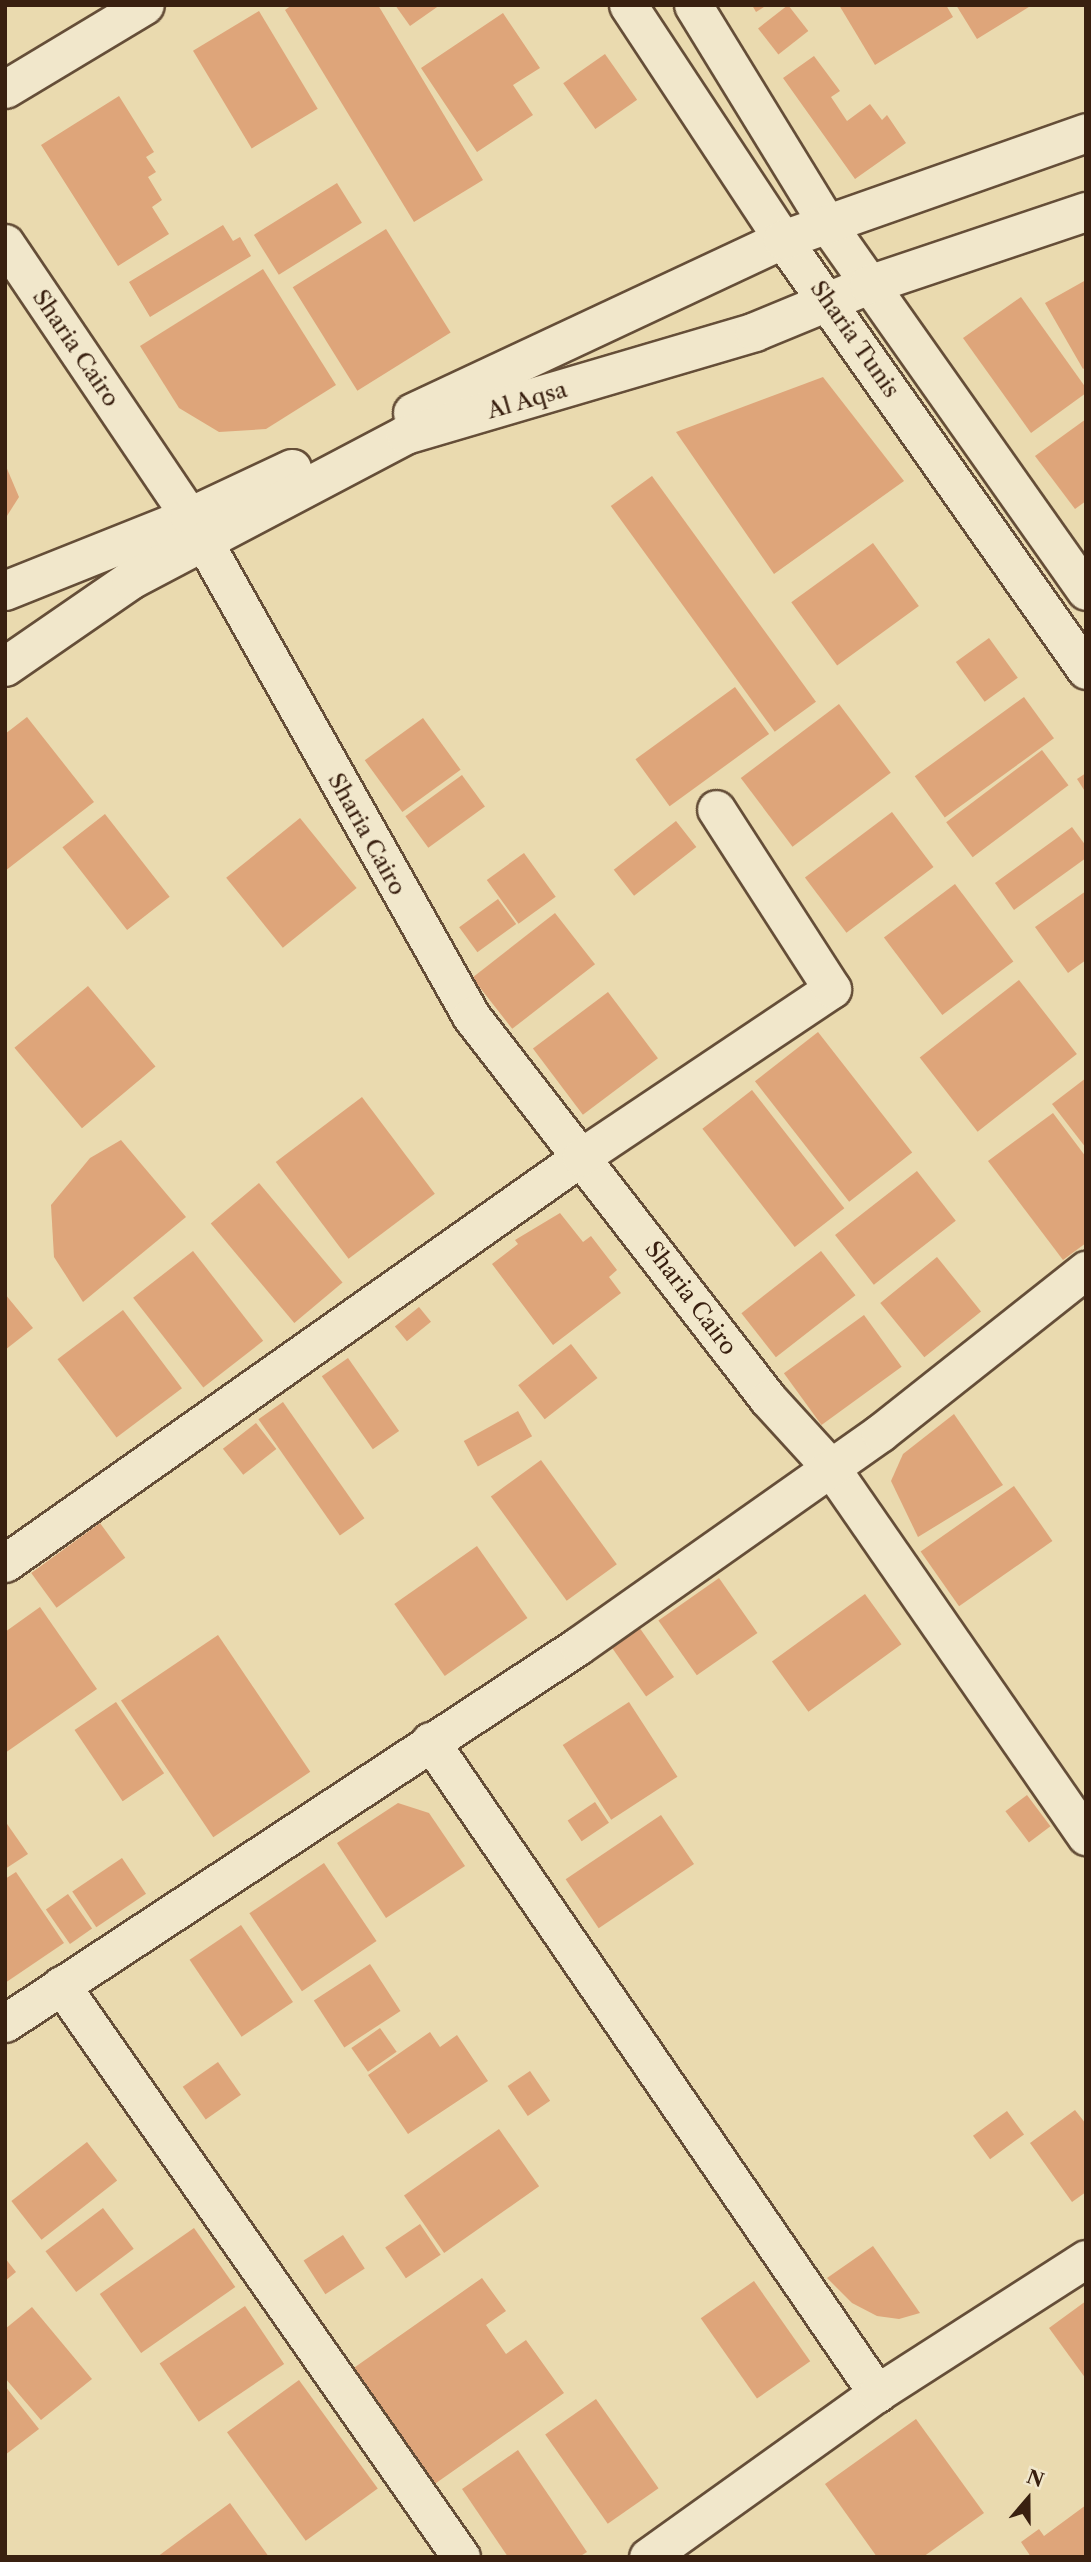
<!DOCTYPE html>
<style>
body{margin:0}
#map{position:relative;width:1091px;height:2562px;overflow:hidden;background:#eadaaf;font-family:"Libre Caslon Text",serif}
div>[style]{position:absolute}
.building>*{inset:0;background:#dea57a;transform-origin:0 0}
.roads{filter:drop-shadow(2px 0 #654e38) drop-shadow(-2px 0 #654e38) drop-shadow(0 2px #654e38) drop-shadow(0 -2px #654e38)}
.minor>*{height:37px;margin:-18.5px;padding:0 18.5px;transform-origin:18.5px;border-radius:18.5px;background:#f1e7cb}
.secondary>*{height:38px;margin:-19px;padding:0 19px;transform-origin:19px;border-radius:19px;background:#f1e7cb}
span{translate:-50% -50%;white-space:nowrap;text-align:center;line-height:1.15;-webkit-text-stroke:5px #f1e7cb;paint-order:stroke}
.street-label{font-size:23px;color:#392010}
.frame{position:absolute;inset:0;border:7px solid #392010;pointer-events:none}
.north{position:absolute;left:993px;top:2464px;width:70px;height:70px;-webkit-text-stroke:5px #f1e7cb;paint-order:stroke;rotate:20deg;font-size:19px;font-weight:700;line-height:28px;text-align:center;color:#392010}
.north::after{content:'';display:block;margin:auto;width:24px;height:32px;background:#392010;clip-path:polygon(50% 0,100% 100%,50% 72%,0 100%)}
</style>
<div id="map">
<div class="building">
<i style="clip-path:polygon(292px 5px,378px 5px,483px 180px,414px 222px,285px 10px)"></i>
<i style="clip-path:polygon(395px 5px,440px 5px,410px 26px)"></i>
<i style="clip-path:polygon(752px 5px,767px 5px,756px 12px)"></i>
<i style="left:788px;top:5px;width:33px;height:38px;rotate:52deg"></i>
<i style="clip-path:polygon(839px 5px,946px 5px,953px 17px,875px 65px)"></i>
<i style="clip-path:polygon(956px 5px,1032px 5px,977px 39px)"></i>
<i style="left:259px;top:11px;width:114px;height:77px;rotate:59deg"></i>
<i style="clip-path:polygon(503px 13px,540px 68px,513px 85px,533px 115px,477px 152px,421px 68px)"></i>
<i style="left:605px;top:54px;width:56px;height:51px;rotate:55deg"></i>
<i style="clip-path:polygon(814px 56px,840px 91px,831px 97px,847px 121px,870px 104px,882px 120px,887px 115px,906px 143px,855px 179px,783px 78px)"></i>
<i style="clip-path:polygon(119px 96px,154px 152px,146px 157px,156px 172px,148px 177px,162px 200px,152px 207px,169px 234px,118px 266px,41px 145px)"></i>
<i style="left:337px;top:183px;width:47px;height:98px;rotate:58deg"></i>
<i style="clip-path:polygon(223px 225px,233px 241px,240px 237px,251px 256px,150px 317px,129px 282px)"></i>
<i style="left:386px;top:229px;width:122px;height:110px;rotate:58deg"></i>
<i style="clip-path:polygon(263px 269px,336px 385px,266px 429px,219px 432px,179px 408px,140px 346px)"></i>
<i style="clip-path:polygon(1086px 280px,1086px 367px,1083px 369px,1045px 303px)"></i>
<i style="clip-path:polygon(1021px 297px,1086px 388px,1086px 393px,1031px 433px,963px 338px)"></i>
<i style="clip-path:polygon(823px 377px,904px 481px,774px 574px,676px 432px)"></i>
<i style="clip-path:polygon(1086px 419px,1086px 501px,1075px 509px,1035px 456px)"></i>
<i style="clip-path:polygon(5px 464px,19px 497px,5px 519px)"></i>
<i style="left:652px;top:476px;width:279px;height:51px;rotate:54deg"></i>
<i style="left:873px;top:543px;width:78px;height:101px;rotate:54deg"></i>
<i style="left:989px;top:638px;width:49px;height:41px;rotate:54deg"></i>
<i style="left:735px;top:687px;width:58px;height:123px;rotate:54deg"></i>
<i style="left:1024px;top:697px;width:51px;height:135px;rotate:54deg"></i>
<i style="left:839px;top:704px;width:86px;height:123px;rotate:53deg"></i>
<i style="clip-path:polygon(27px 717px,94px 802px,5px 871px,5px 734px)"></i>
<i style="left:423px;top:718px;width:64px;height:72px;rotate:54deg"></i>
<i style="left:1042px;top:750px;width:44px;height:120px;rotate:53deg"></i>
<i style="clip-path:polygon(1086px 773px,1086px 793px,1077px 779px)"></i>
<i style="left:462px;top:775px;width:39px;height:70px;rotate:54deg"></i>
<i style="left:892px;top:812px;width:69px;height:109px;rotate:53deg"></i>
<i style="left:105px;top:814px;width:105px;height:54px;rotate:52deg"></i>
<i style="left:300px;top:818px;width:90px;height:95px;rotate:51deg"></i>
<i style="left:676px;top:821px;width:33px;height:79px;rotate:52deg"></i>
<i style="clip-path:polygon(1072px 827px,1086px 846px,1086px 858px,1014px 910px,995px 883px)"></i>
<i style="left:524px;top:853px;width:54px;height:46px;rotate:54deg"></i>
<i style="left:955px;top:884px;width:97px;height:89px;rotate:53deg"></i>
<i style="clip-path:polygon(1086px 891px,1086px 960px,1068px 973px,1035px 927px)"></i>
<i style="left:498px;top:899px;width:31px;height:48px;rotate:54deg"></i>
<i style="left:555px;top:913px;width:65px;height:105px;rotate:52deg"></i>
<i style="left:1019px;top:980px;width:94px;height:126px;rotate:52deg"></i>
<i style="left:88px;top:986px;width:105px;height:96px;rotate:50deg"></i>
<i style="left:608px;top:992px;width:83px;height:94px;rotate:53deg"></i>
<i style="left:818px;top:1032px;width:153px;height:80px;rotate:52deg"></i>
<i style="clip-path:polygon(1086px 1078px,1086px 1148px,1052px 1104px)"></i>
<i style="left:752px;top:1090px;width:150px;height:63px;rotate:52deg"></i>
<i style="left:362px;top:1097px;width:121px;height:108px;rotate:53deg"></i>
<i style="clip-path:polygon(1053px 1113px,1086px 1157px,1086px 1243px,1063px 1260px,988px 1161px)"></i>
<i style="clip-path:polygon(121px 1140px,186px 1217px,83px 1302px,54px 1257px,51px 1205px,90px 1158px)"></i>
<i style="left:917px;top:1171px;width:63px;height:104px;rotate:52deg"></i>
<i style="left:259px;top:1183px;width:130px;height:63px;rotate:50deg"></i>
<i style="clip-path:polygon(560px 1213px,583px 1242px,591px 1236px,617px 1270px,609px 1277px,621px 1293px,553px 1345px,492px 1264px,518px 1244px,515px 1240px)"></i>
<i style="left:193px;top:1251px;width:114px;height:76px;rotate:52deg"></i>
<i style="left:821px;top:1251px;width:56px;height:101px;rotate:52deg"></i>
<i style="left:937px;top:1257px;width:70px;height:73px;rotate:51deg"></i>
<i style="clip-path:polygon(5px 1294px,33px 1328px,5px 1350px)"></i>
<i style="left:419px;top:1307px;width:19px;height:31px;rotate:51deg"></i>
<i style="left:123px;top:1310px;width:98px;height:82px;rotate:53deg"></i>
<i style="left:864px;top:1315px;width:64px;height:99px;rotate:54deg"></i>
<i style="left:571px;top:1344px;width:43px;height:67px;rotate:52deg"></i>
<i style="left:348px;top:1358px;width:89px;height:32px;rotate:55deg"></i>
<i style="left:283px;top:1402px;width:142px;height:30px;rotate:55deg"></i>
<i style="left:518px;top:1411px;width:29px;height:62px;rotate:61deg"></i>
<i style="clip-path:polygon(954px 1414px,1003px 1485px,918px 1537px,891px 1481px,903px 1454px)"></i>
<i style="left:256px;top:1423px;width:33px;height:42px;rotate:52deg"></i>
<i style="left:541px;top:1460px;width:129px;height:62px;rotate:54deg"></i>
<i style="left:1014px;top:1486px;width:67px;height:114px;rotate:55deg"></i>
<i style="left:100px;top:1523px;width:43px;height:85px;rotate:54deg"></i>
<i style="left:477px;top:1546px;width:88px;height:101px;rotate:55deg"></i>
<i style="left:719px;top:1578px;width:67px;height:74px;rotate:55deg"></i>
<i style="left:865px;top:1594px;width:62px;height:115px;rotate:54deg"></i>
<i style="clip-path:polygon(40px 1607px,97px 1689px,5px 1753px,5px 1632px)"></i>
<i style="left:639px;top:1627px;width:61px;height:34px;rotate:55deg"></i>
<i style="left:218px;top:1635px;width:165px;height:117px;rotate:56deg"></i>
<i style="left:116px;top:1702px;width:86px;height:50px;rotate:56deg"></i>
<i style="left:629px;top:1702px;width:89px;height:79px;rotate:57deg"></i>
<i style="left:1027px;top:1795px;width:39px;height:27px;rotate:53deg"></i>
<i style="left:595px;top:1802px;width:25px;height:33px;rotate:56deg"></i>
<i style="clip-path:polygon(398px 1803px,429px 1813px,465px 1866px,386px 1918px,337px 1843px)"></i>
<i style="left:661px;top:1815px;width:59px;height:115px;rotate:56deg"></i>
<i style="clip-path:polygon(5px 1821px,28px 1854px,5px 1869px)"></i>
<i style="left:122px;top:1858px;width:43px;height:60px;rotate:56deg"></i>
<i style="left:324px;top:1863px;width:94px;height:90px;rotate:56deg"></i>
<i style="clip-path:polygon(16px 1872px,64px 1943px,5px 1983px,5px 1879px)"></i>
<i style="left:68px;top:1894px;width:42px;height:27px;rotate:55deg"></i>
<i style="left:241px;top:1925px;width:93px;height:62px;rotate:56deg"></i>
<i style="left:370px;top:1964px;width:56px;height:67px;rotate:57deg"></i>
<i style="left:380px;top:2028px;width:29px;height:35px;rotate:55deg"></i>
<i style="clip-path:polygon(430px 2032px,440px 2047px,457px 2035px,488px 2081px,408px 2134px,368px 2075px)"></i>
<i style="left:218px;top:2062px;width:40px;height:43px;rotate:55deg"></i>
<i style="left:530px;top:2071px;width:36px;height:27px;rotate:56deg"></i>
<i style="clip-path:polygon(1075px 2110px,1086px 2124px,1086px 2192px,1072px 2202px,1030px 2143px)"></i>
<i style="left:1007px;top:2111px;width:29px;height:42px;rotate:54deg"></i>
<i style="left:499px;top:2129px;width:70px;height:116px;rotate:55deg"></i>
<i style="left:87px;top:2142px;width:49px;height:96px;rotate:52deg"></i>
<i style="left:103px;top:2208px;width:51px;height:72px;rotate:53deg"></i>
<i style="left:420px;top:2224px;width:37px;height:42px;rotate:56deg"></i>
<i style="left:194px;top:2228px;width:72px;height:115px;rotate:55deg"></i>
<i style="left:343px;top:2235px;width:40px;height:47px;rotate:57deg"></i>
<i style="clip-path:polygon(873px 2246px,920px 2313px,899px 2319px,877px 2316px,852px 2303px,827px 2278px)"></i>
<i style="clip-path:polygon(5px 2258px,16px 2272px,5px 2281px)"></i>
<i style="clip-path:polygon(482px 2278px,506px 2311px,486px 2325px,506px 2354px,526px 2340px,564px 2393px,429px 2488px,348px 2372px)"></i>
<i style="left:754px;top:2281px;width:98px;height:65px;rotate:55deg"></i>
<i style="clip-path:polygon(1086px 2301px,1086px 2379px,1049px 2328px)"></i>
<i style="left:245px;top:2306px;width:70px;height:103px;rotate:56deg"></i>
<i style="clip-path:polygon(32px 2307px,92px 2379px,41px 2420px,5px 2378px,5px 2329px)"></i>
<i style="left:299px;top:2380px;width:134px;height:89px;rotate:54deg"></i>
<i style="clip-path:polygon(5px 2386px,39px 2429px,5px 2455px)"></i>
<i style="left:596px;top:2399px;width:109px;height:62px;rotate:55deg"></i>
<i style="clip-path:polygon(916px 2419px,984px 2513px,923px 2557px,877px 2557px,825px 2484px)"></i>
<i style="clip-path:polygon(518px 2450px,587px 2552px,579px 2557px,508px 2557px,462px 2489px)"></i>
<i style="clip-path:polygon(230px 2503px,269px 2557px,157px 2557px)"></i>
<i style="clip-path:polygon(1086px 2505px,1086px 2557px,1031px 2557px,1021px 2542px,1039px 2529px,1044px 2536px)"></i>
</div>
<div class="roads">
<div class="minor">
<i style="left:628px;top:5px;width:282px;rotate:56.6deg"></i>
<i style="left:783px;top:240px;width:526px;rotate:54.83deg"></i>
<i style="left:693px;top:5px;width:257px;rotate:58.5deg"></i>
<i style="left:827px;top:224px;width:449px;rotate:54.8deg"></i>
<i style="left:5px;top:89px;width:163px;rotate:-31deg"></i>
<i style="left:5px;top:243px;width:331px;rotate:56deg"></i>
<i style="left:190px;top:517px;width:573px;rotate:60.61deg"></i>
<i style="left:471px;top:1016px;width:485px;rotate:52.2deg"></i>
<i style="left:768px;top:1399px;width:93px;rotate:47.6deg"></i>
<i style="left:831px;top:1468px;width:448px;rotate:55.3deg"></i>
<i style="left:5px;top:1563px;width:705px;rotate:-35.18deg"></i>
<i style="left:581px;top:1157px;width:302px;rotate:-33.8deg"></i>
<i style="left:832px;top:989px;width:214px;rotate:-122.8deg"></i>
<i style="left:430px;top:1741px;width:791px;rotate:55.57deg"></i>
<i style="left:61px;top:1985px;width:698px;rotate:55.03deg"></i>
<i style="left:5px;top:2023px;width:686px;rotate:-33.34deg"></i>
<i style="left:578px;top:1646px;width:370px;rotate:-35.2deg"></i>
<i style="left:880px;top:1433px;width:263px;rotate:-38.4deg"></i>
<i style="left:648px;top:2557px;width:282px;rotate:-35.6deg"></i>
<i style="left:877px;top:2393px;width:248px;rotate:-32.7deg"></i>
</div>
<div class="secondary">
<i style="left:413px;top:413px;width:408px;rotate:-25.1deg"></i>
<i style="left:783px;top:240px;width:321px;rotate:-19.4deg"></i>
<i style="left:5px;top:591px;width:199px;rotate:-21.8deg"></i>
<i style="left:190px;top:517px;width:113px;rotate:-25.2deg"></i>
<i style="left:5px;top:667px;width:153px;rotate:-34.6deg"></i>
<i style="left:131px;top:580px;width:311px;rotate:-27.8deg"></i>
<i style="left:406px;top:435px;width:364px;rotate:-16.4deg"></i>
<i style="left:755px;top:332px;width:123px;rotate:-22.4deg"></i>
<i style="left:869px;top:285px;width:229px;rotate:-18.6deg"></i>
</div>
</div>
<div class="street-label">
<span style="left:855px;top:339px;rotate:55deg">Sharia Tunis</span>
<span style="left:76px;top:348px;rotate:56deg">Sharia Cairo</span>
<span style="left:527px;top:400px;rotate:-16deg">Al Aqsa</span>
<span style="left:367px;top:834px;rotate:61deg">Sharia Cairo</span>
<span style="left:691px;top:1298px;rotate:53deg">Sharia Cairo</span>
</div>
<div class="frame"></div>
<div class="north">N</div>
</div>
